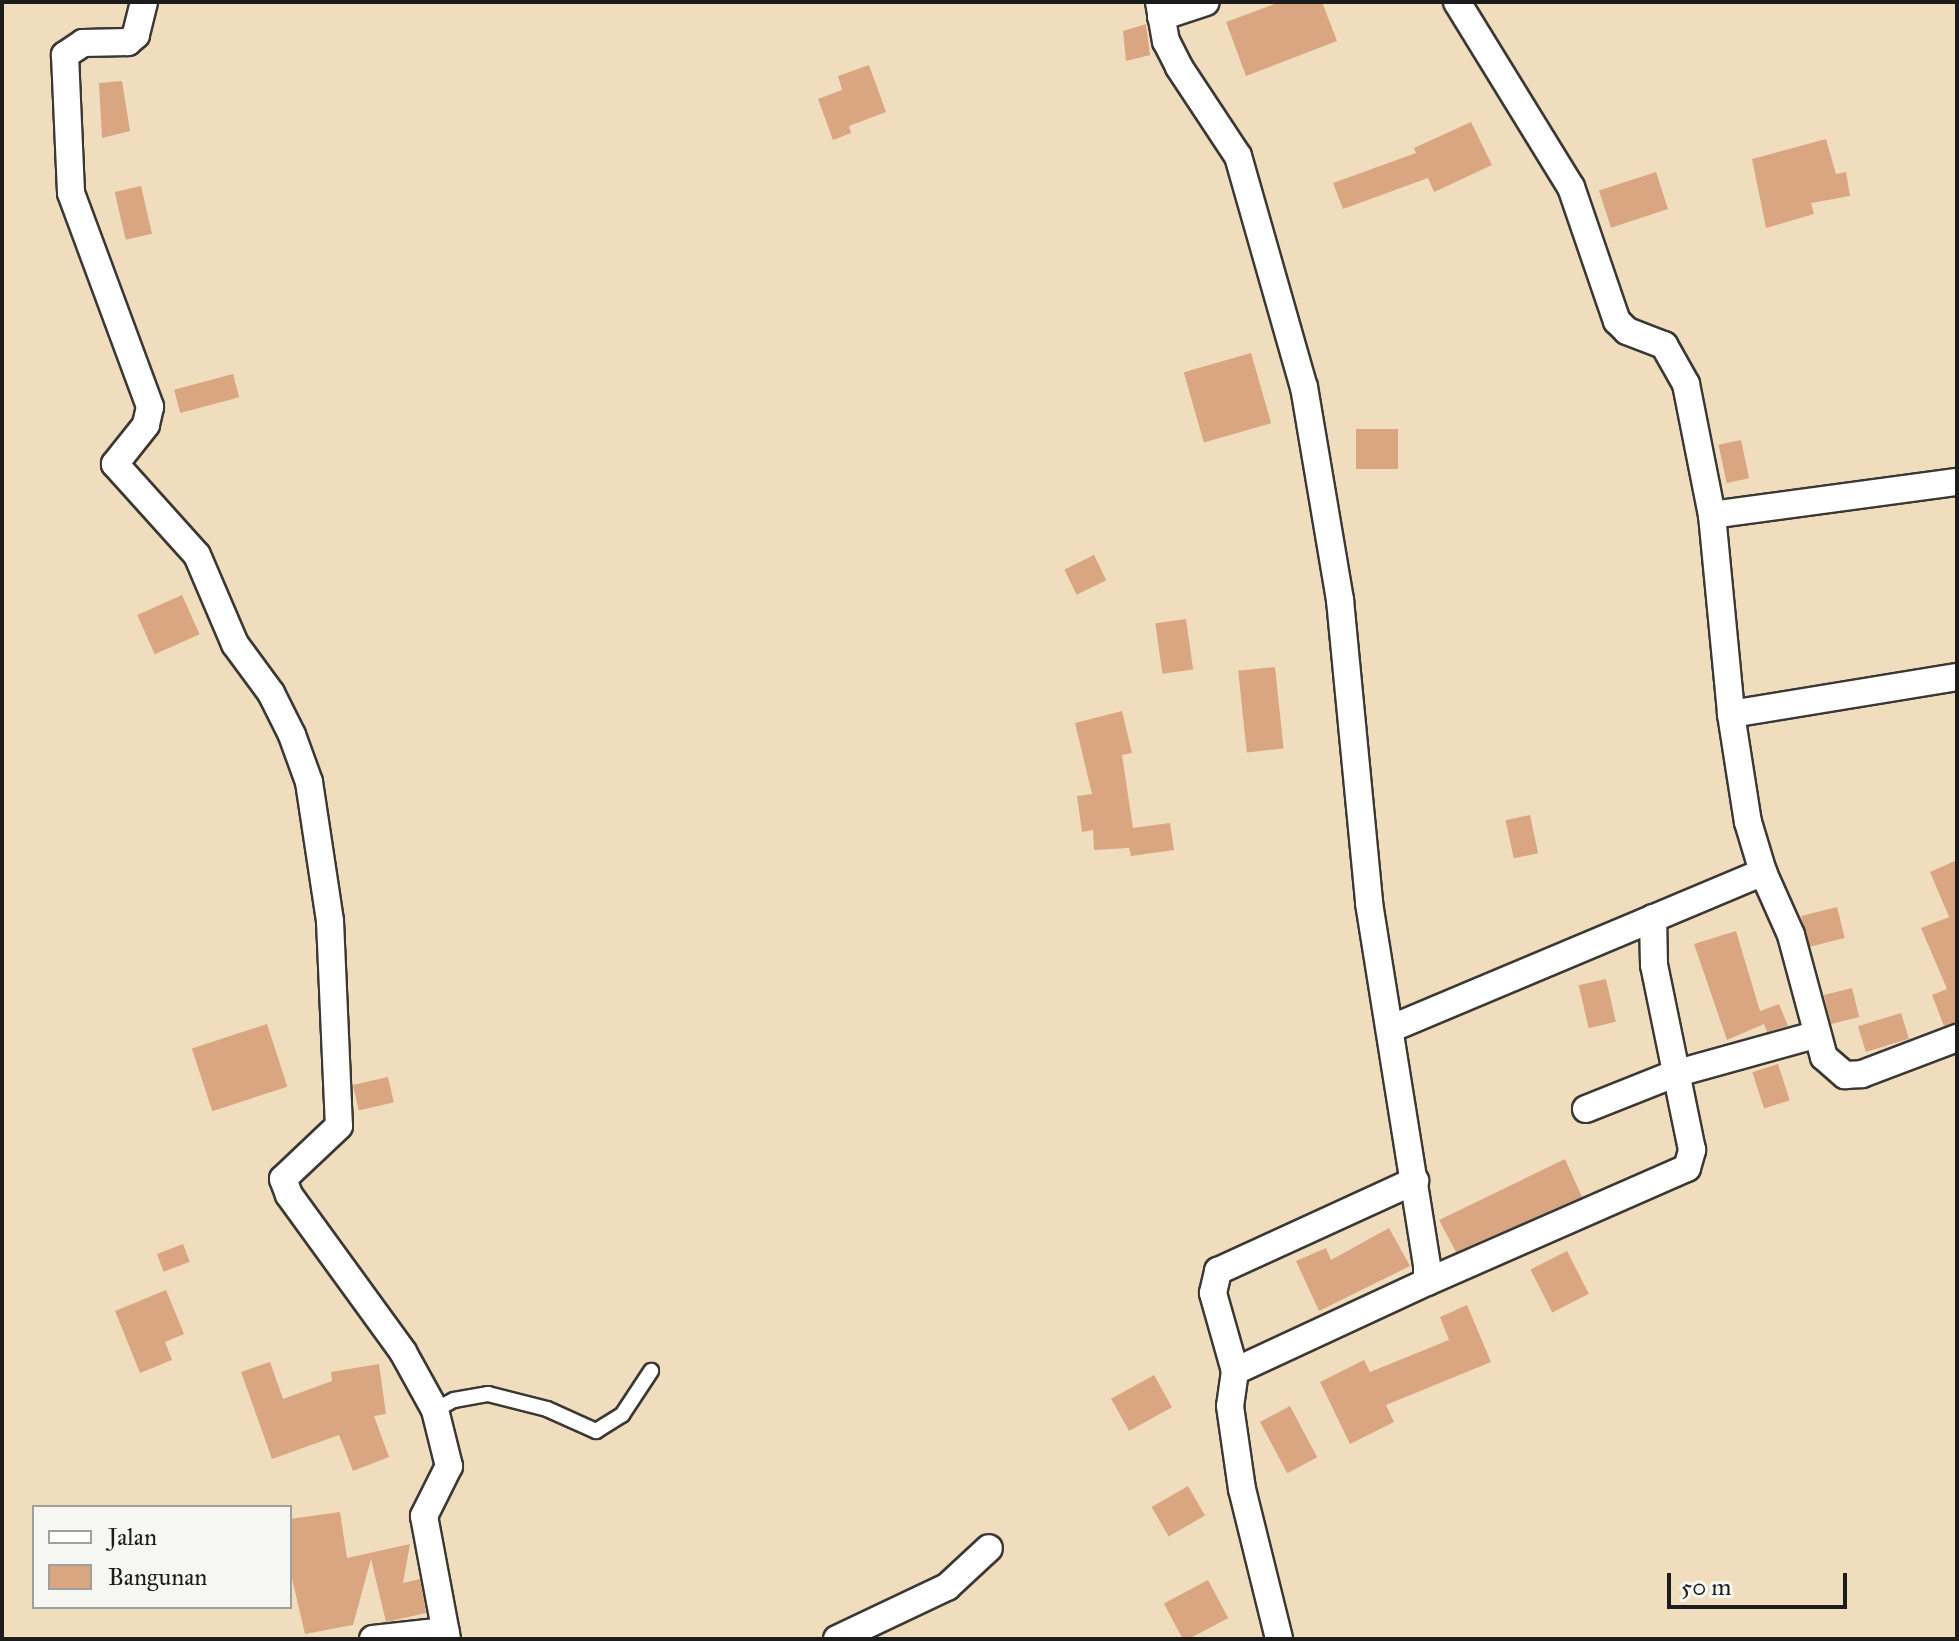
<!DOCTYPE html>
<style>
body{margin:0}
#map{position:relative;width:1959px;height:1641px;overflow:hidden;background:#f0ddbe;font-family:"IM FELL Great Primer",serif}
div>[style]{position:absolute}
.building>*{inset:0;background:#daa682;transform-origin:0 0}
.roads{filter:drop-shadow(2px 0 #3c3934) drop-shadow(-2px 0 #3c3934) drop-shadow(0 2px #3c3934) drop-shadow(0 -2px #3c3934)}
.service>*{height:14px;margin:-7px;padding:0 7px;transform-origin:7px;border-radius:7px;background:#fff}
.minor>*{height:26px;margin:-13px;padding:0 13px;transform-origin:13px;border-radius:13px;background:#fff}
span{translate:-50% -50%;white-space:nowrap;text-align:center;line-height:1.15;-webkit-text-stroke:8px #f6f6f2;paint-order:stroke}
.frame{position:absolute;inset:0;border:4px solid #1c1c1c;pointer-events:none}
.legend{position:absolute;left:32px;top:1505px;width:260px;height:104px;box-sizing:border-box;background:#f6f6f2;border:2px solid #9f9f9c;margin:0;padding:10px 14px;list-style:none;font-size:24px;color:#1c1c1c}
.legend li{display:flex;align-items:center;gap:16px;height:40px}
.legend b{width:40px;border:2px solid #9f9f9c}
.scale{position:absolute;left:1667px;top:1573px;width:180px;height:36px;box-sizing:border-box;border:4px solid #1c1c1c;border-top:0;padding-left:10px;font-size:24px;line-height:28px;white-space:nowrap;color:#1c1c1c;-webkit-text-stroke:6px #f6f6f2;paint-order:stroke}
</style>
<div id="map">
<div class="building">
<i style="clip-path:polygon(1280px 2px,1322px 2px,1337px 41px,1246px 76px,1226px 22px)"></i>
<i style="clip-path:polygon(1146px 24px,1150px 55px,1126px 61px,1123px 31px)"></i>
<i style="clip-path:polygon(869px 65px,886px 112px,849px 126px,851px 133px,833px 140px,818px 99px,842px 90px,838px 76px)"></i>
<i style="clip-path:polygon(122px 81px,130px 131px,102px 138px,99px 83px)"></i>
<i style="clip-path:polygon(1471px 122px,1492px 165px,1434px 192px,1428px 178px,1343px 209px,1333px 183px,1416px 153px,1414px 148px)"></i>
<i style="clip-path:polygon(1826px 139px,1836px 174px,1846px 172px,1850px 196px,1811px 203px,1814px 214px,1766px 228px,1752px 159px)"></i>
<i style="left:1656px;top:172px;width:39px;height:60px;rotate:72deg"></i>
<i style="left:141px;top:186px;width:49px;height:27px;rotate:77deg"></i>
<i style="left:1251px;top:353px;width:73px;height:70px;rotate:74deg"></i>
<i style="left:233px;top:374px;width:24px;height:61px;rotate:75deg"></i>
<i style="left:1356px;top:429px;width:42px;height:40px"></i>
<i style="left:1741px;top:440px;width:39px;height:23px;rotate:78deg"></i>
<i style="left:1094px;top:555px;width:28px;height:33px;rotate:64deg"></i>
<i style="left:182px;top:595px;width:43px;height:49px;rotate:66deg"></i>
<i style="left:1186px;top:619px;width:51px;height:31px;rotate:82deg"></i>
<i style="left:1275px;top:667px;width:82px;height:37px;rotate:84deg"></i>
<i style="clip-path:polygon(1122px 711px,1132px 753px,1122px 755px,1133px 828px,1170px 823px,1174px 850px,1131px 856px,1129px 848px,1094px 850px,1093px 830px,1082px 832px,1077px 796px,1092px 794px,1075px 723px)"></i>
<i style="left:1530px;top:815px;width:39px;height:25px;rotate:78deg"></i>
<i style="clip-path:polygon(1957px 860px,1957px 1022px,1944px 1026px,1932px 995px,1947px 989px,1921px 928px,1949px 917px,1930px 872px)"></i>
<i style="left:1837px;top:907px;width:32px;height:37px;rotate:76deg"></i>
<i style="clip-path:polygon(1736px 931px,1760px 1011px,1779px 1004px,1788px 1026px,1767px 1032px,1764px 1024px,1727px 1040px,1694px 944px)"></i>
<i style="left:1606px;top:979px;width:44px;height:28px;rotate:77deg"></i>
<i style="left:1852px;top:988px;width:30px;height:29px;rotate:76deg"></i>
<i style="left:1901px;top:1013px;width:27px;height:45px;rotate:73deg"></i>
<i style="left:267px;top:1024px;width:66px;height:79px;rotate:72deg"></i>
<i style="left:1778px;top:1064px;width:38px;height:27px;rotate:72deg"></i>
<i style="left:388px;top:1077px;width:26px;height:36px;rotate:77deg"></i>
<i style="clip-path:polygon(1565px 1159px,1582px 1197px,1456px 1252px,1439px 1220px)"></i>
<i style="clip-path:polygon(1389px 1228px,1410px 1266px,1319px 1311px,1296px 1261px,1326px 1248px,1331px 1260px)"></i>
<i style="left:183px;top:1244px;width:19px;height:28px;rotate:69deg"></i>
<i style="left:1567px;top:1251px;width:48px;height:41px;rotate:63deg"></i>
<i style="clip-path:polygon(166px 1290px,184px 1334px,165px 1342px,172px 1360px,140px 1373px,115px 1311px)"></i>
<i style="clip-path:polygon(1467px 1305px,1491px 1362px,1386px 1405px,1394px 1422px,1350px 1444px,1320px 1382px,1364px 1360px,1370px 1372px,1449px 1340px,1440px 1317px)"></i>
<i style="clip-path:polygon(270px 1362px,283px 1399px,332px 1381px,331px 1372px,379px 1364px,386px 1414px,374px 1416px,389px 1457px,353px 1471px,339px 1435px,272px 1459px,241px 1372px)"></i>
<i style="left:1154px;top:1375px;width:37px;height:49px;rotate:61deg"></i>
<i style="left:1290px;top:1406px;width:58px;height:34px;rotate:62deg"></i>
<i style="left:1188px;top:1486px;width:34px;height:42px;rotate:60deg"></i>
<i style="clip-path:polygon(340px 1512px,347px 1558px,410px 1544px,403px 1583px,420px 1579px,426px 1613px,386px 1622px,371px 1559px,353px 1625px,305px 1634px,290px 1570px,290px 1519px)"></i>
<i style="left:1208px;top:1580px;width:43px;height:50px;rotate:62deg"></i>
</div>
<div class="roads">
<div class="service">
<i style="left:435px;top:1410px;width:21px;rotate:-28deg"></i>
<i style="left:454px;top:1400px;width:35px;rotate:-10deg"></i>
<i style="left:488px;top:1394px;width:61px;rotate:14.3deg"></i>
<i style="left:547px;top:1409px;width:54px;rotate:24.2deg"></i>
<i style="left:596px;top:1431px;width:31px;rotate:-32deg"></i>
<i style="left:622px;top:1415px;width:53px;rotate:-56.6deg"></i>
</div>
<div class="minor">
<i style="left:144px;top:2px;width:34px;rotate:104deg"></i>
<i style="left:136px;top:35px;width:11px;rotate:139deg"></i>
<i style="left:128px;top:42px;width:45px;rotate:178.7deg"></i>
<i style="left:83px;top:43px;width:22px;rotate:146deg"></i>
<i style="left:65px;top:55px;width:138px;rotate:87.5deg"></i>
<i style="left:71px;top:193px;width:228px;rotate:69.7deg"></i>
<i style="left:150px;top:407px;width:18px;rotate:103deg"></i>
<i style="left:146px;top:425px;width:50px;rotate:128.5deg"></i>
<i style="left:115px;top:464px;width:122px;rotate:48deg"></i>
<i style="left:197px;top:555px;width:97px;rotate:66.9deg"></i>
<i style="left:235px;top:644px;width:61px;rotate:53.7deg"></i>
<i style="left:271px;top:693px;width:47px;rotate:63.4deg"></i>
<i style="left:292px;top:735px;width:50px;rotate:70.1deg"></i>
<i style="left:309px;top:782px;width:141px;rotate:81.4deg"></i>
<i style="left:330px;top:921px;width:205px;rotate:87.5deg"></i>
<i style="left:339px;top:1126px;width:77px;rotate:136.6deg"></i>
<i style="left:283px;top:1179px;width:17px;rotate:69deg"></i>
<i style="left:289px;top:1195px;width:194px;rotate:54deg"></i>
<i style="left:403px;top:1352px;width:66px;rotate:61.1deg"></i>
<i style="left:435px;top:1410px;width:58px;rotate:76deg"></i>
<i style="left:449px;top:1466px;width:56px;rotate:116.6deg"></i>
<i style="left:424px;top:1516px;width:125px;rotate:79.4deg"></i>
<i style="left:1159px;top:2px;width:40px;rotate:80deg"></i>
<i style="left:1166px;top:41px;width:29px;rotate:63deg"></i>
<i style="left:1179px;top:67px;width:107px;rotate:56.5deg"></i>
<i style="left:1238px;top:156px;width:240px;rotate:74.1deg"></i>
<i style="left:1304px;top:387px;width:216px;rotate:80.4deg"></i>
<i style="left:1340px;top:600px;width:304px;rotate:84.5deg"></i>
<i style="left:1369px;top:903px;width:369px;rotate:80.9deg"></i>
<i style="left:1427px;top:1267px;width:15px;rotate:90deg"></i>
<i style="left:1427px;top:1282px;width:212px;rotate:155.1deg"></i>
<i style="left:1235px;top:1371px;width:35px;rotate:98deg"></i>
<i style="left:1230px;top:1406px;width:84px;rotate:81.8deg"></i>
<i style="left:1242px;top:1489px;width:154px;rotate:76.1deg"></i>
<i style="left:1457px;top:2px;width:217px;rotate:58.4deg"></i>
<i style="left:1571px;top:187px;width:142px;rotate:71.1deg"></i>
<i style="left:1617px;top:321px;width:14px;rotate:45deg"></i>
<i style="left:1627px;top:331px;width:40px;rotate:21deg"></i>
<i style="left:1664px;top:345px;width:45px;rotate:60.6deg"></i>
<i style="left:1686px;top:384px;width:134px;rotate:78.8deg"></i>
<i style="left:1712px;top:515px;width:200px;rotate:84.5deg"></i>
<i style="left:1731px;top:714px;width:109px;rotate:81.1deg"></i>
<i style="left:1748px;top:822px;width:52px;rotate:73.3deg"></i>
<i style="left:1763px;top:872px;width:69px;rotate:66deg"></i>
<i style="left:1791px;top:935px;width:126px;rotate:74.9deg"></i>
<i style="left:1824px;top:1057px;width:28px;rotate:41deg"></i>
<i style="left:1845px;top:1075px;width:17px;rotate:-3deg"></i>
<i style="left:1862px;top:1074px;width:102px;rotate:-20.8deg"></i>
<i style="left:1161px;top:17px;width:47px;rotate:-18.4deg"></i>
<i style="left:1712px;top:515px;width:247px;rotate:-7.7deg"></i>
<i style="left:1731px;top:714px;width:229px;rotate:-9.3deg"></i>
<i style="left:1390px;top:1029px;width:405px;rotate:-22.8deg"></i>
<i style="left:1586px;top:1109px;width:95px;rotate:-21.7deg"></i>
<i style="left:1674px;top:1074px;width:146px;rotate:-15.5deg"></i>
<i style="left:1427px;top:1282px;width:284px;rotate:-23.7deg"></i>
<i style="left:1687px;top:1168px;width:19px;rotate:-74deg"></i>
<i style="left:1692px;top:1150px;width:189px;rotate:-101.6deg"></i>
<i style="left:1654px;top:965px;width:47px;rotate:-91.2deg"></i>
<i style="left:1235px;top:1371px;width:81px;rotate:-105.8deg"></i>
<i style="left:1213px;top:1293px;width:23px;rotate:-77deg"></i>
<i style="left:1218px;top:1271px;width:217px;rotate:-24.6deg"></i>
<i style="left:373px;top:1639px;width:73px;rotate:-6.3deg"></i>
<i style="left:837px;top:1639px;width:122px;rotate:-25.3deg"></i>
<i style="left:947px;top:1587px;width:57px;rotate:-42.9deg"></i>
</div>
</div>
<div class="frame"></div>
<ul class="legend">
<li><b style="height:10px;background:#fff"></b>Jalan</li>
<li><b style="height:22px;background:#daa682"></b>Bangunan</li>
</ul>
<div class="scale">50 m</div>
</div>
